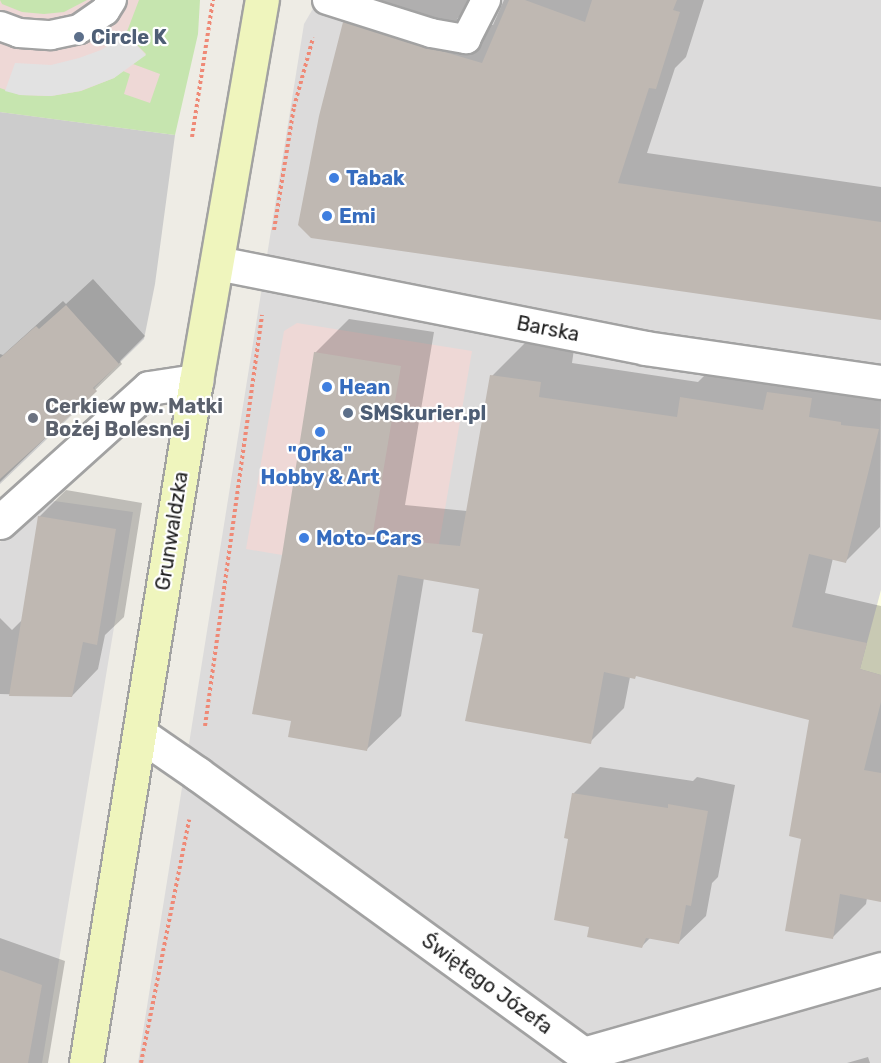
<!DOCTYPE html>
<meta charset="utf-8">
<style>
body{margin:0}
#map{position:relative;width:881px;height:1063px;overflow:hidden;background:#eeece5;font-family:Rubik,sans-serif}
div>[style]{position:absolute}
.residential>*{inset:0;background:#dcdbdb}
.commercial>*{inset:0;background:#eed8d6}
.education>*{inset:0;background:#fbfce0}
.religious>*{inset:0;background:#ccc}
.grass>*{inset:0;background:#c6e5af}
.parking>*{inset:0;background:#e2e2e2}
.shadow>*{inset:0;background:#0003}
.building>*{inset:0;background:#bfb8b2}
.path>*{height:4px;margin-top:-2px;transform-origin:0;background:repeating-linear-gradient(90deg,#ef8976 0 3px,transparent 0 6px)}
.roads{filter:drop-shadow(2px 0 #a2a2a2) drop-shadow(-2px 0 #a2a2a2) drop-shadow(0 2px #a2a2a2) drop-shadow(0 -2px #a2a2a2)}
.service>*{height:28px;margin:-14px;padding:0 14px;transform-origin:14px;border-radius:14px;background:#fff}
.minor>*{height:33px;margin:-16.5px;padding:0 16.5px;transform-origin:16.5px;border-radius:16.5px;background:#fff}
.tertiary>*{height:33px;margin:-16.5px;padding:0 16.5px;transform-origin:16.5px;border-radius:16.5px;background:#fff}
.secondary>*{height:33px;margin:-16.5px;padding:0 16.5px;transform-origin:16.5px;border-radius:16.5px;background:#eff5bd}
.dots>*{width:16px;height:16px;translate:-50% -50%;box-sizing:border-box;border:3px solid #fff;border-radius:50%}
span{translate:-50% -50%;white-space:nowrap;text-align:center;line-height:1.15;-webkit-text-stroke:4.5px #fff;paint-order:stroke}
.service-label{font-size:20px;color:#4e5e75;font-weight:700}
.left{translate:0 -50%;text-align:left}
.shop-label{font-size:20px;color:#366cbe;font-weight:700}
.street-label{font-size:20px;color:#1e1e1e}
.worship-label{font-size:20px;color:#5b616d;font-weight:700}
</style>
<div id="map">
<div class="residential">
<i style="clip-path:polygon(318px 0,881px 0,881px 1063px,138px 1063px,304px 24px)"></i>
<i style="clip-path:polygon(47px 500px,133px 512px,42px 1063px,0 1063px,0 542px)"></i>
</div>
<div class="commercial">
<i style="clip-path:polygon(0 0,158px 0,162px 133px,0 112px)"></i>
<i style="clip-path:polygon(297px 323px,472px 351px,439px 544px,430px 580px,246px 549px,284px 331px)"></i>
</div>
<div class="education">
<i style="clip-path:polygon(881px 590px,881px 675px,860px 669px)"></i>
</div>
<div class="religious">
<i style="clip-path:polygon(0 112px,175px 135px,155px 284px,144px 339px,94px 388px,97px 391px,0 484px)"></i>
</div>
<div class="grass">
<i style="clip-path:polygon(0 0,87px 0,64px 12px,44px 14px,22px 12px,2px 4px)"></i>
<i style="clip-path:polygon(139px 0,200px 0,198px 34px,175px 135px,0 112px,0 88px,20px 95px,51px 96px,81px 91px,114px 78px,123px 71px,130px 74px,124px 94px,150px 103px,160px 74px,133px 64px,146px 54px,126px 34px)"></i>
</div>
<div class="parking">
<i style="clip-path:polygon(126px 34px,146px 55px,114px 78px,80px 91px,51px 96px,20px 95px,5px 91px,15px 63px,51px 65px,79px 58px,101px 50px)"></i>
</div>
<div class="shadow">
<i style="clip-path:polygon(367px 0,475px 0,457px 19px,493px 25px,504px 0,704px 0,686px 57px,675px 68px,647px 153px,881px 187px,881px 318px,312px 236px,344px 23px)"></i>
<i style="clip-path:polygon(93px 279px,145px 336px,120px 361px,122px 364px,0 482px,0 354px,3px 355px,63px 301px,66px 304px)"></i>
<i style="clip-path:polygon(349px 319px,434px 332px,405px 505px,467px 511px,492px 376px,526px 342px,574px 349px,572px 363px,698px 382px,716px 364px,881px 392px,880px 527px,846px 561px,833px 558px,825px 593px,881px 606px,881px 900px,867px 898px,866px 904px,832px 938px,803px 837px,811px 719px,637px 675px,630px 677px,624px 708px,590px 742px,485px 632px,481px 587px,424px 578px,401px 716px,367px 749px,293px 719px,283px 555px,315px 353px)"></i>
<i style="clip-path:polygon(66px 490px,142px 503px,124px 617px,105px 635px,98px 669px,72px 696px,0 694px,0 618px,12px 630px,23px 619px,39px 517px)"></i>
<i style="clip-path:polygon(600px 767px,693px 781px,697px 777px,735px 785px,718px 877px,712px 883px,706px 916px,678px 943px,651px 937px,642px 946px,590px 926px,570px 837px,573px 794px)"></i>
<i style="clip-path:polygon(0 938px,65px 961px,48px 1063px,0 1063px)"></i>
<i style="clip-path:polygon(868px 1057px,870px 1063px,847px 1063px)"></i>
</div>
<div class="building">
<i style="clip-path:polygon(509px 0,525px 0,585px 22px,592px 0,677px 0,673px 10px,680px 12px,656px 89px,649px 88px,618px 183px,881px 222px,881px 320px,311px 238px,298px 225px,319px 116px,343px 22px,482px 63px)"></i>
<i style="clip-path:polygon(66px 305px,119px 364px,93px 388px,97px 391px,0 479px,0 358px,36px 326px,39px 329px)"></i>
<i style="clip-path:polygon(314px 352px,401px 366px,372px 538px,460px 546px,490px 375px,541px 382px,539px 397px,677px 417px,680px 397px,763px 410px,767px 392px,812px 398px,809px 417px,841px 422px,841px 425px,879px 429px,846px 563px,809px 554px,792px 627px,867px 643px,860px 669px,881px 675px,881px 702px,864px 770px,881px 773px,881px 902px,840px 894px,833px 939px,785px 931px,801px 839px,789px 836px,809px 720px,636px 676px,635px 679px,604px 672px,591px 744px,465px 721px,483px 634px,472px 632px,479px 589px,398px 575px,367px 751px,288px 737px,291px 721px,252px 714px,282px 555px)"></i>
<i style="clip-path:polygon(38px 516px,116px 529px,97px 645px,83px 642px,72px 697px,9px 696px)"></i>
<i style="clip-path:polygon(572px 793px,668px 808px,668px 804px,708px 811px,691px 906px,686px 905px,679px 944px,646px 938px,642px 948px,587px 937px,589px 927px,554px 920px,568px 839px,564px 838px)"></i>
<i style="clip-path:polygon(0 970px,42px 985px,28px 1063px,0 1063px)"></i>
</div>
<div class="path">
<i style="left:192px;top:137px;width:139px;rotate:-81.3deg"></i>
<i style="left:274px;top:230px;width:125px;rotate:-80.8deg"></i>
<i style="left:294px;top:107px;width:72px;rotate:-74.6deg"></i>
<i style="left:205px;top:726px;width:415px;rotate:-82.1deg"></i>
<i style="left:141px;top:1063px;width:248px;rotate:-78.8deg"></i>
</div>
<div class="roads">
<div class="service">
<i style="left:327px;top:0;width:109px;rotate:17.6deg"></i>
<i style="left:431px;top:33px;width:36px;rotate:10deg"></i>
<i style="left:466px;top:39px;width:44px;rotate:-62.9deg"></i>
<i style="left:0;top:26px;width:20px;rotate:20deg"></i>
<i style="left:19px;top:33px;width:32px;rotate:4deg"></i>
<i style="left:51px;top:35px;width:29px;rotate:-12deg"></i>
<i style="left:79px;top:29px;width:32px;rotate:-35deg"></i>
<i style="left:105px;top:11px;width:13px;rotate:-58deg"></i>
</div>
<div class="minor">
<i style="left:217px;top:263px;width:436px;rotate:11.2deg"></i>
<i style="left:645px;top:348px;width:238px;rotate:8.2deg"></i>
<i style="left:140px;top:734px;width:70px;rotate:34.6deg"></i>
<i style="left:198px;top:774px;width:476px;rotate:36deg"></i>
<i style="left:583px;top:1054px;width:310px;rotate:-15.9deg"></i>
</div>
<div class="tertiary">
<i style="left:0;top:522px;width:200px;rotate:-42deg"></i>
<i style="left:149px;top:388px;width:48px;rotate:-8.5deg"></i>
</div>
<div class="secondary">
<i style="left:86px;top:1063px;width:691px;rotate:-80.84deg"></i>
<i style="left:196px;top:381px;width:387px;rotate:-80.2deg"></i>
</div>
</div>
<div class="dots">
<i style="left:79px;top:37px;background:#5c6f8a"></i>
<i style="left:334px;top:178px;background:#3f7fe0"></i>
<i style="left:327px;top:216px;background:#3f7fe0"></i>
<i style="left:327px;top:387px;background:#3f7fe0"></i>
<i style="left:348px;top:413px;background:#5c6f8a"></i>
<i style="left:33px;top:418px;background:#6b7280"></i>
<i style="left:320px;top:432px;background:#3f7fe0"></i>
<i style="left:304px;top:538px;background:#3f7fe0"></i>
</div>
<div class="service-label">
<span class="left" style="left:91px;top:37px">Circle K</span>
<span class="left" style="left:360px;top:413px">SMSkurier.pl</span>
</div>
<div class="shop-label">
<span class="left" style="left:346px;top:178px">Tabak</span>
<span class="left" style="left:339px;top:216px">Emi</span>
<span class="left" style="left:339px;top:387px">Hean</span>
<span style="left:320px;top:466px">"Orka"<br>Hobby &amp; Art</span>
<span class="left" style="left:316px;top:538px">Moto-Cars</span>
</div>
<div class="street-label">
<span style="left:548px;top:329px;rotate:11deg">Barska</span>
<span style="left:172px;top:531px;rotate:-81deg">Grunwaldzka</span>
<span style="left:487px;top:984px;rotate:36deg">Świętego Józefa</span>
</div>
<div class="worship-label">
<span class="left" style="left:45px;top:418px">Cerkiew pw. Matki<br>Bożej Bolesnej</span>
</div>
</div>
